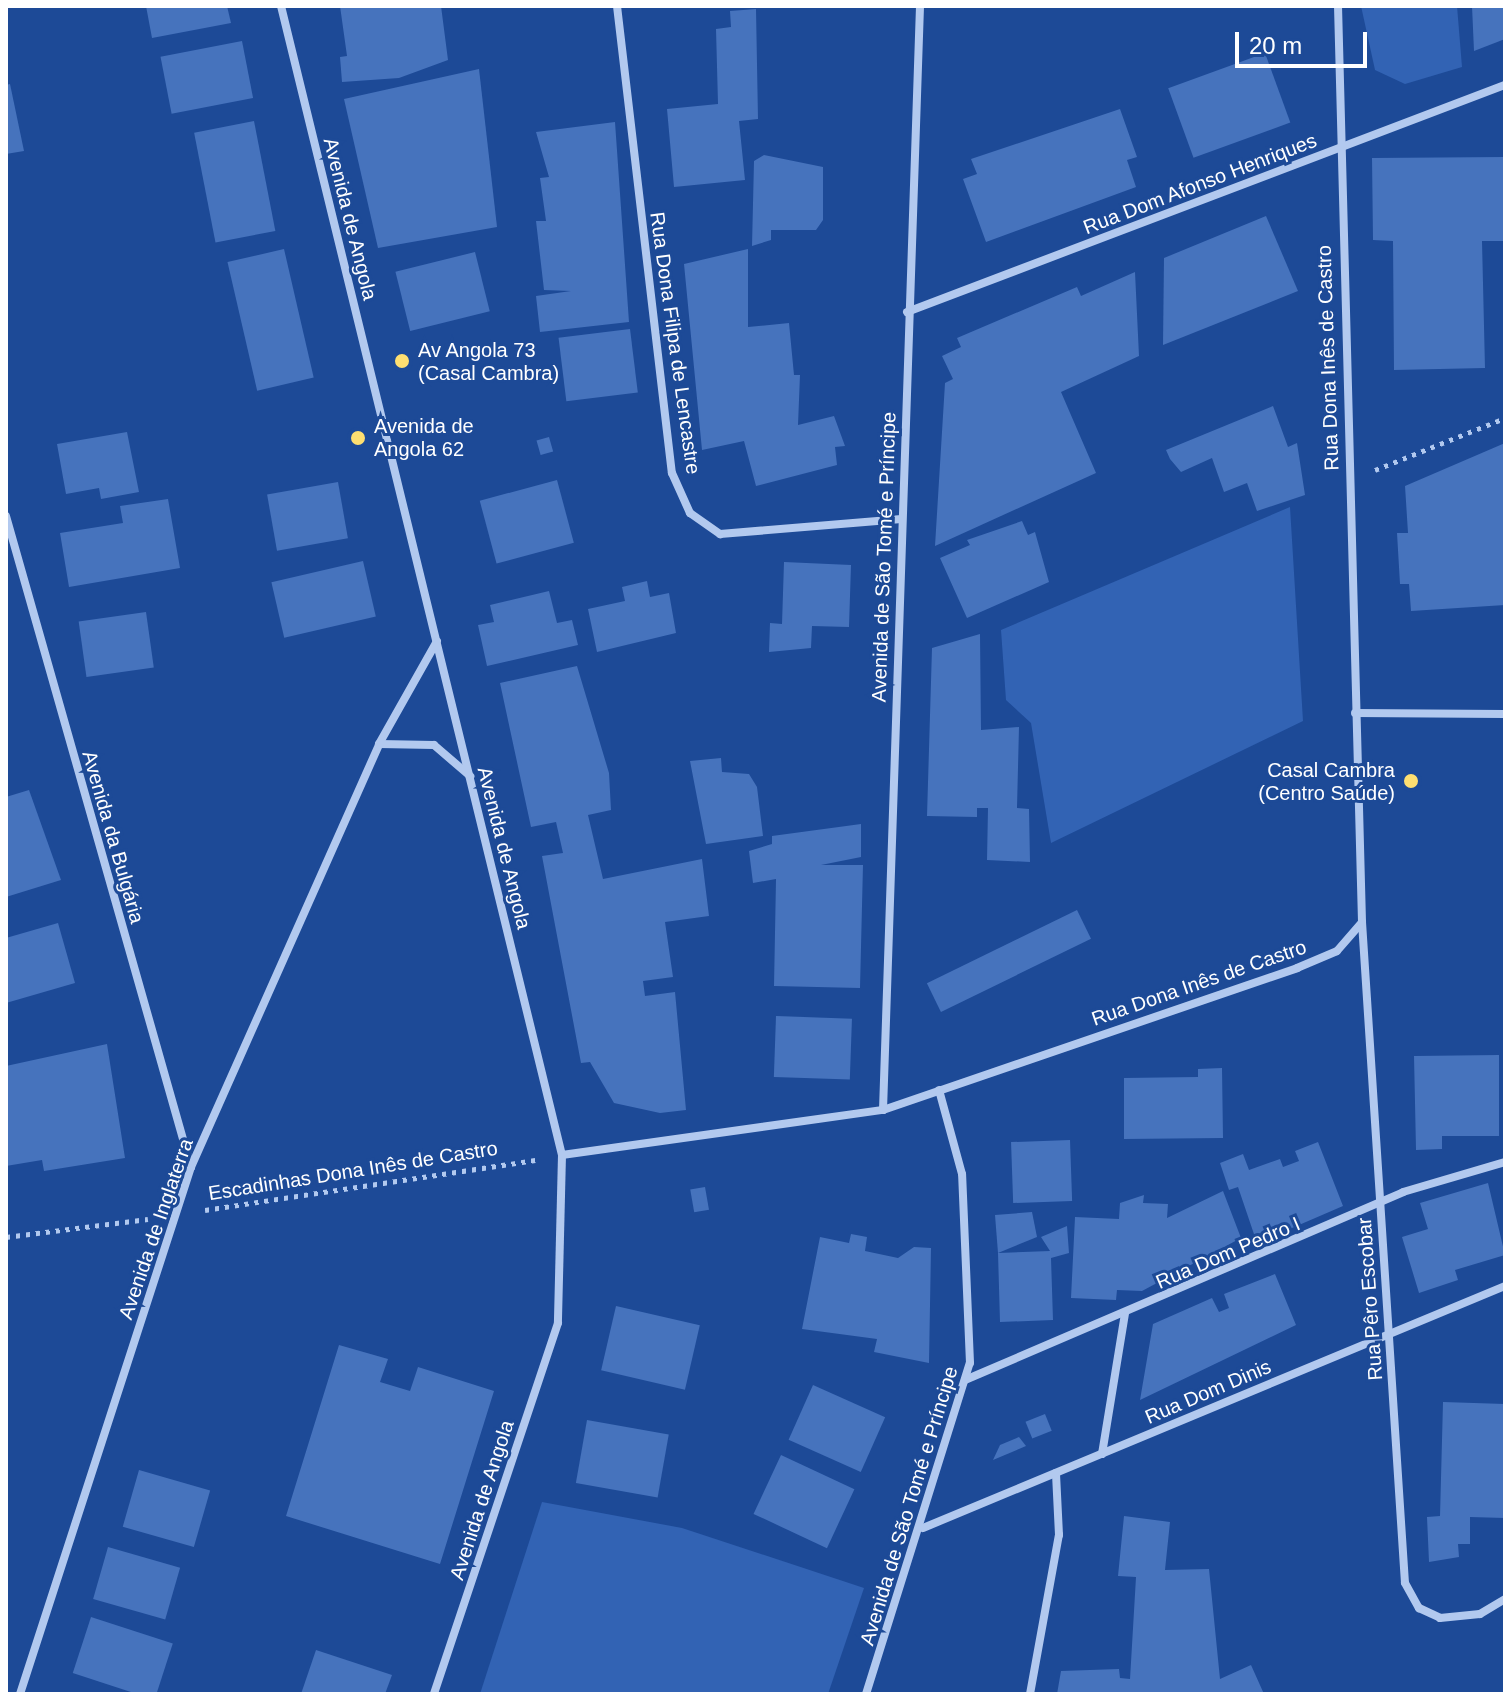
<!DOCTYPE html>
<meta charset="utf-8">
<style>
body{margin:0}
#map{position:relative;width:1511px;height:1700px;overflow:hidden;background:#1d4a97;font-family:Helvetica,sans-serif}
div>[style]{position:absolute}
.green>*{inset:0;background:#3263b4}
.building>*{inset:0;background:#4673bd;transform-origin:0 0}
.path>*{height:5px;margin-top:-2.5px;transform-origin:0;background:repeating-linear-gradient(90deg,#b2c9ef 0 4px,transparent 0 10px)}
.minor>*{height:8px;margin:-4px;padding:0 4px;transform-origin:4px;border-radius:4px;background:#b2c9ef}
.dots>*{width:22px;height:22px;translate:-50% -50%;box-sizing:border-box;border:4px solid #1d4a97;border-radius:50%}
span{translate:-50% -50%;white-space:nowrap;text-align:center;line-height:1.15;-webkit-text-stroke:6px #1d4a97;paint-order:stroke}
.street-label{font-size:20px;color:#fff}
.poi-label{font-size:20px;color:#fff}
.left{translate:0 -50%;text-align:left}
.right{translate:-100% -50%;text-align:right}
.frame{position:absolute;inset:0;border:8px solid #fff;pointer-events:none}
.scale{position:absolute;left:1235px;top:32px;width:132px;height:36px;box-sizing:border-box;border:4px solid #fff;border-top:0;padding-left:10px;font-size:24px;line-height:28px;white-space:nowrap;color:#fff;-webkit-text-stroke:6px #1d4a97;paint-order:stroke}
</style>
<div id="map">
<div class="green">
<i style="clip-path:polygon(1361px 6px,1457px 6px,1462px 67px,1405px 84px,1375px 70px)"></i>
<i style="clip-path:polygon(1290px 507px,1303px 721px,1051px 843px,1031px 723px,1006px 700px,1001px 630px)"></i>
<i style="clip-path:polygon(542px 1502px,682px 1528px,864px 1588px,828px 1694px,480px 1694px)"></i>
</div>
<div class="building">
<i style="clip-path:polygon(146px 6px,227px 6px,231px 23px,152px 38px)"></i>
<i style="clip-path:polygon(340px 6px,441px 6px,448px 60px,399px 78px,342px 82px,340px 57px,347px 56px)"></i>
<i style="clip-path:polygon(1472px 6px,1505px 6px,1505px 39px,1474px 51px)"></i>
<i style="clip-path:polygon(756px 9px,758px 119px,739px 121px,745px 180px,674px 187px,667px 109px,718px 104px,716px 29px,731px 27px,730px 11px)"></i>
<i style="left:242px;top:41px;width:58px;height:83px;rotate:79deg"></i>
<i style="left:1265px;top:53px;width:74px;height:103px;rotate:70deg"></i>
<i style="clip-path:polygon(479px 69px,497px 227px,378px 248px,344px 99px)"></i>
<i style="clip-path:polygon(10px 84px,24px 151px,6px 154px,6px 85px)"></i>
<i style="clip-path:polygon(1120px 109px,1137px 157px,1127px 160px,1136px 187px,986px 242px,963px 179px,977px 174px,971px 159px)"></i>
<i style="left:254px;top:121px;width:112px;height:61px;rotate:79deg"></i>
<i style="clip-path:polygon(615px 122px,629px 322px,540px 332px,536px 296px,571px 291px,544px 290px,536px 221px,546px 221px,540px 178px,549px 177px,536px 132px)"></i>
<i style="clip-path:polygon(764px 155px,823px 167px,823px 220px,816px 230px,771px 230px,771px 240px,752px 246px,754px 161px)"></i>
<i style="clip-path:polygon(1505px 157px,1505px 241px,1482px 241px,1485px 368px,1394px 370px,1393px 241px,1373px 240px,1372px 158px)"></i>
<i style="clip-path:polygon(1266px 216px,1298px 291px,1163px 345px,1164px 258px)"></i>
<i style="left:284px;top:249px;width:132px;height:58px;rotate:77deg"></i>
<i style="clip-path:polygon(748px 249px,748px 327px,789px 323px,794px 375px,800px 375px,798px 425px,834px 416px,845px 446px,835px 447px,837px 465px,756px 486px,744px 441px,702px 450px,684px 264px)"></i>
<i style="left:475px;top:252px;width:61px;height:82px;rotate:76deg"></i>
<i style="clip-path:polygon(1135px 272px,1139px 356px,1061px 392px,1096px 473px,935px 546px,945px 383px,953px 379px,942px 356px,961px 347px,957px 338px,1077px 287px,1081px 296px)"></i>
<i style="left:630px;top:329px;width:64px;height:72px;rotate:83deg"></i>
<i style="clip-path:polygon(1273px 406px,1288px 447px,1297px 443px,1305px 495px,1257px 511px,1247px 483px,1224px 492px,1212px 458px,1181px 472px,1170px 459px,1166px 450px)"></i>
<i style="clip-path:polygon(127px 432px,139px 492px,101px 499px,99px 488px,66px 494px,57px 444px)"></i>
<i style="left:549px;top:437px;width:15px;height:13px;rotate:74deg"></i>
<i style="clip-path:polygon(1505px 443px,1505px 605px,1411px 611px,1409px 584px,1400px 584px,1397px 533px,1408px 533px,1405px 486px)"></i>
<i style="left:557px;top:480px;width:65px;height:80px;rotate:75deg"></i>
<i style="left:338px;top:482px;width:57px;height:72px;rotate:80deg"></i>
<i style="clip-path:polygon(168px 499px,180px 568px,69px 587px,60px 533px,123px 523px,120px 506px)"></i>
<i style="clip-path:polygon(1022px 521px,1028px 535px,1035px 532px,1049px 582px,967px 618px,940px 558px,970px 545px,967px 540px)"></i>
<i style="left:363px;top:561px;width:57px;height:94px;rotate:77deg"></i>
<i style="clip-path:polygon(784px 562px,851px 565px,849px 627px,812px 626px,811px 648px,769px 652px,770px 623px,782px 624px)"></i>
<i style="clip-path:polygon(647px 581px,650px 597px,669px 593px,676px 633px,597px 652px,588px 609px,625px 601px,622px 587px)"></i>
<i style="clip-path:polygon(549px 591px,557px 623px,572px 620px,578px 645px,487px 666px,478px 625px,494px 622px,490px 605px)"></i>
<i style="left:146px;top:612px;width:56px;height:68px;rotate:82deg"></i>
<i style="clip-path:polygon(980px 634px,981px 730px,1019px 727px,1017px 808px,1029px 809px,1030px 862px,987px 860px,988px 808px,977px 808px,977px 817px,927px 816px,932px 648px)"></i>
<i style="clip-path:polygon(577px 666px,609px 773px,611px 810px,588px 815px,603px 879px,702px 859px,709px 916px,665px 922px,673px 977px,643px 981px,645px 996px,675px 992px,686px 1110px,660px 1113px,614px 1103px,590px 1062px,581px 1063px,542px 856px,563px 853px,556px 822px,531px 827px,500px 683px)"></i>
<i style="clip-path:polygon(721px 758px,722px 772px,749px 774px,757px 787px,763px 836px,706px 844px,690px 761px)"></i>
<i style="clip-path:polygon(29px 790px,61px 880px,6px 897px,6px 797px)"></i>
<i style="clip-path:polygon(861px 824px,861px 857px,821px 865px,863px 865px,860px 988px,774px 986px,776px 879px,753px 883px,749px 851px,772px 844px,772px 836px)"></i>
<i style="left:1077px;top:910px;width:32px;height:167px;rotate:64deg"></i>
<i style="clip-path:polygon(58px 923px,75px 983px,6px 1003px,6px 938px)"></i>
<i style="left:776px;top:1016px;width:76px;height:61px;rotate:2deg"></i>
<i style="clip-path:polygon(107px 1044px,125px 1158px,44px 1171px,42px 1160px,6px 1166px,6px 1066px)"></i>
<i style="clip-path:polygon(1499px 1055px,1499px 1136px,1442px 1136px,1442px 1149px,1416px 1150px,1414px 1056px)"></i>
<i style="clip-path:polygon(1222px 1068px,1223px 1138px,1124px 1139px,1124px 1078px,1198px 1077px,1198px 1069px)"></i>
<i style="left:1070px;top:1140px;width:61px;height:59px;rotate:88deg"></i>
<i style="clip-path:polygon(1318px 1142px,1343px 1206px,1257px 1243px,1238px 1187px,1229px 1190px,1220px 1163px,1243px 1154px,1249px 1170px,1280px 1159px,1283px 1167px,1299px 1161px,1295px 1151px)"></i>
<i style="clip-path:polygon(1488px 1183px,1505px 1255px,1455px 1270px,1458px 1280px,1419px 1293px,1402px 1237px,1428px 1229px,1420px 1203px)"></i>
<i style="left:705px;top:1187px;width:23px;height:15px;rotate:80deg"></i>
<i style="clip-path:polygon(1223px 1191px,1241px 1238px,1142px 1291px,1117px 1290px,1116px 1300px,1071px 1298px,1075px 1217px,1119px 1219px,1120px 1203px,1144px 1195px,1143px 1203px,1168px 1204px,1167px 1218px)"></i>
<i style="clip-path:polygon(1032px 1212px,1037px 1237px,998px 1253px,995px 1215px)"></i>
<i style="clip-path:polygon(1067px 1226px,1069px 1253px,1051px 1258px,1053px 1320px,1000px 1322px,998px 1253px,1050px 1251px,1041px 1237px)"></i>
<i style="clip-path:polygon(851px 1234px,867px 1237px,865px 1251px,898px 1258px,914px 1247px,931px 1248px,929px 1363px,874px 1352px,877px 1339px,802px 1329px,820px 1237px,849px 1243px)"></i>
<i style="clip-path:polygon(1275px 1274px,1296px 1325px,1140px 1400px,1153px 1324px,1212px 1298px,1219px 1312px,1229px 1308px,1224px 1294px)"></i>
<i style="left:616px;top:1306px;width:86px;height:66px;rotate:13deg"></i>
<i style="clip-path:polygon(339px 1345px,388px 1359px,380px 1382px,410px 1391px,418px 1367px,494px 1391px,440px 1564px,286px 1516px)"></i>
<i style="left:813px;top:1385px;width:79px;height:60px;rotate:24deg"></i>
<i style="clip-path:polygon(1443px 1402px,1505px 1404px,1505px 1518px,1470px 1517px,1470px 1544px,1458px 1544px,1459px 1557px,1429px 1562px,1427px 1517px,1440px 1516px)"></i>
<i style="left:1045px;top:1414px;width:18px;height:21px;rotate:68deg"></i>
<i style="left:587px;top:1420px;width:83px;height:64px;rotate:10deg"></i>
<i style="clip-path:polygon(1019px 1437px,1026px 1446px,993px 1460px,1000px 1445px)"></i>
<i style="left:781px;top:1455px;width:81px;height:65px;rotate:25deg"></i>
<i style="left:139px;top:1470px;width:74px;height:59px;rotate:16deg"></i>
<i style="clip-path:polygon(1124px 1516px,1170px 1522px,1165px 1570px,1209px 1569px,1220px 1679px,1251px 1665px,1264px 1694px,1057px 1694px,1061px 1671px,1119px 1669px,1120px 1678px,1130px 1679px,1136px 1577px,1118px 1576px)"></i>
<i style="left:108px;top:1547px;width:75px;height:54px;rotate:16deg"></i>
<i style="left:91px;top:1617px;width:86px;height:59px;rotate:18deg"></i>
<i style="clip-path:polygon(316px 1650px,392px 1675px,385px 1694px,301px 1694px)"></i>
</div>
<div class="path">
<i style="left:1375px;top:470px;width:140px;rotate:-21.8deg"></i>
<i style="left:205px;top:1210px;width:334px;rotate:-8.6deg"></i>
<i style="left:6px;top:1237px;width:143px;rotate:-7.2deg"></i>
</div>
<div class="minor">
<i style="left:281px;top:6px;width:1183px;rotate:76.26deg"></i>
<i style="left:562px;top:1155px;width:168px;rotate:91.4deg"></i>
<i style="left:558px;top:1323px;width:391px;rotate:108.5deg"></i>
<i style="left:617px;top:6px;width:470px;rotate:83.3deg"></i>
<i style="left:672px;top:473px;width:44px;rotate:65.8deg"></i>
<i style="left:690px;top:513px;width:37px;rotate:35deg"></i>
<i style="left:720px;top:534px;width:182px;rotate:-4.7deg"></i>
<i style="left:907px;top:312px;width:640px;rotate:-20.79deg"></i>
<i style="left:6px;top:516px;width:677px;rotate:74.14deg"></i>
<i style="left:1355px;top:713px;width:150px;rotate:0.4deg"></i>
<i style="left:379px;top:744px;width:55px;rotate:1deg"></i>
<i style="left:434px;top:745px;width:48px;rotate:40.7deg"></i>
<i style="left:1362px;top:922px;width:662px;rotate:86.28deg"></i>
<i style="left:1405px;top:1583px;width:29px;rotate:61deg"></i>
<i style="left:1419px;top:1608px;width:23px;rotate:25deg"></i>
<i style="left:1440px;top:1618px;width:40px;rotate:-5.7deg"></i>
<i style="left:1480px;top:1614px;width:29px;rotate:-31deg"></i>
<i style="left:883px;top:1110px;width:1105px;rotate:-88.08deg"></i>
<i style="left:562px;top:1155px;width:324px;rotate:-8deg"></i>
<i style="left:883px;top:1110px;width:438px;rotate:-18.9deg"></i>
<i style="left:1297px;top:968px;width:43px;rotate:-23deg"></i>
<i style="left:1337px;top:951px;width:38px;rotate:-49deg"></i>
<i style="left:1362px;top:922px;width:916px;rotate:-91.5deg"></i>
<i style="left:965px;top:1380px;width:477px;rotate:-23.2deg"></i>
<i style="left:1403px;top:1192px;width:106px;rotate:-16.4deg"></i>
<i style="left:1102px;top:1454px;width:143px;rotate:-80.7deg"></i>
<i style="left:923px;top:1528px;width:630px;rotate:-22.58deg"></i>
<i style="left:20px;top:1694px;width:554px;rotate:-72.02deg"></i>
<i style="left:191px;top:1167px;width:463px;rotate:-66deg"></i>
<i style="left:379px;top:744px;width:118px;rotate:-60.6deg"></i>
<i style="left:866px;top:1694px;width:347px;rotate:-72.6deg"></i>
<i style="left:970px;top:1363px;width:189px;rotate:-92.4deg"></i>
<i style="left:962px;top:1174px;width:87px;rotate:-105.3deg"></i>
<i style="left:1030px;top:1694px;width:162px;rotate:-79.7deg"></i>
<i style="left:1059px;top:1535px;width:62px;rotate:-92.8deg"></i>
</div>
<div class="dots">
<i style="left:402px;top:361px;background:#fedf71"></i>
<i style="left:358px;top:438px;background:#fedf71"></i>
<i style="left:1411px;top:781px;background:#fedf71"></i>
</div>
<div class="street-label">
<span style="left:1200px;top:184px;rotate:-21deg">Rua Dom Afonso Henriques</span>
<span style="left:350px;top:219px;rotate:76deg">Avenida de Angola</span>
<span style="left:675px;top:343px;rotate:82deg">Rua Dona Filipa de Lencastre</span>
<span style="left:1328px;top:358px;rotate:-92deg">Rua Dona Inês de Castro</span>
<span style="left:884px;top:557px;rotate:-88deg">Avenida de São Tomé e Príncipe</span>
<span style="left:113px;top:837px;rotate:74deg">Avenida da Bulgária</span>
<span style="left:504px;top:848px;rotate:76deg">Avenida de Angola</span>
<span style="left:1199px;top:983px;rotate:-19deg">Rua Dona Inês de Castro</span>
<span style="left:353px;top:1171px;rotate:-9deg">Escadinhas Dona Inês de Castro</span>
<span style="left:156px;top:1229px;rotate:-71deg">Avenida de Inglaterra</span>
<span style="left:1228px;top:1253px;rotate:-23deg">Rua Dom Pedro I</span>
<span style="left:1370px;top:1299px;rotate:-94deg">Rua Pêro Escobar</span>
<span style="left:1208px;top:1392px;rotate:-23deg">Rua Dom Dinis</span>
<span style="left:482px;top:1500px;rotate:-72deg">Avenida de Angola</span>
<span style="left:909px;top:1506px;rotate:-73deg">Avenida de São Tomé e Príncipe</span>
</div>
<div class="poi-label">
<span class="left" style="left:418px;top:362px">Av Angola 73<br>(Casal Cambra)</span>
<span class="left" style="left:374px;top:438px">Avenida de<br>Angola 62</span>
<span class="right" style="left:1395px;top:782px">Casal Cambra<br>(Centro Saúde)</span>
</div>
<div class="frame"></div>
<div class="scale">20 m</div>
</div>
